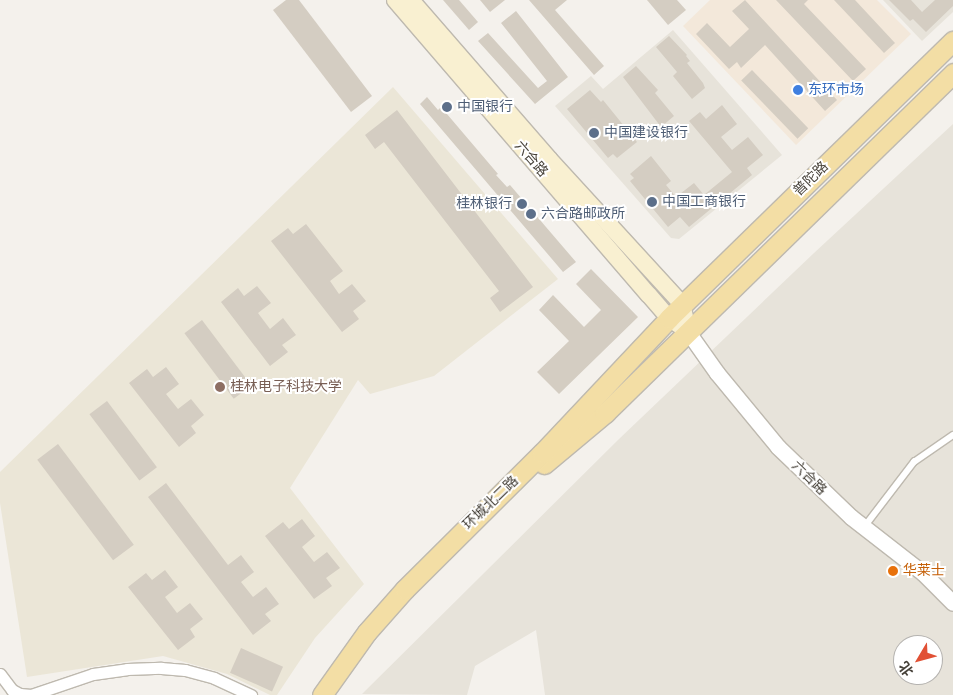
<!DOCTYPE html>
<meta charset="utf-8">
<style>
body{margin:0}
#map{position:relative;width:953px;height:695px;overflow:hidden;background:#f4f1ec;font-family:Signika,"Noto Sans SC",sans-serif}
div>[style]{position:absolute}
.residential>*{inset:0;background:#e7e3da}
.commercial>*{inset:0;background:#f3e8da}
.education>*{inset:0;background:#ebe6d7}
.building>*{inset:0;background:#d4cdc2;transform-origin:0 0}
.roads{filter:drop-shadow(1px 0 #beb9af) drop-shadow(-1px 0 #beb9af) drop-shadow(0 1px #beb9af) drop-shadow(0 -1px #beb9af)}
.service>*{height:5.5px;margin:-2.75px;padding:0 2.75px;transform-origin:2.75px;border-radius:2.75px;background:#fff}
.minor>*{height:11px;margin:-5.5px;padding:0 5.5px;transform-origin:5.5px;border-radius:5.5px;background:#fff}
.tertiary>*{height:15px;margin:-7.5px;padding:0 7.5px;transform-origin:7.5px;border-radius:7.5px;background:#fff}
.secondary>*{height:16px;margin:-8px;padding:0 8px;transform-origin:8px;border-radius:8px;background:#f9f0d1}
.primary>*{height:19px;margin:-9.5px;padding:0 9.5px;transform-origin:9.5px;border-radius:9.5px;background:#f3dea5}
.dots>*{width:14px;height:14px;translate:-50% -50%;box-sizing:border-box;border:2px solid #fff;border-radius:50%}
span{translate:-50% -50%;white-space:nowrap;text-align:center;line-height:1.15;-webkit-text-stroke:4px #fff;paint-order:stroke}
.shop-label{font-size:14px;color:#366cbe}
.left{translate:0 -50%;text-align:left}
.service-label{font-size:14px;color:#4e5e75}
.right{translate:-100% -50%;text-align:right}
.street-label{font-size:14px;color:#47423a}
.education-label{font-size:14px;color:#785e54}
.food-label{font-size:14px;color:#c56008}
.north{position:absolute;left:893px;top:635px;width:50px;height:50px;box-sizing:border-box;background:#fff;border:1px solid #b5b3b0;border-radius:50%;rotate:233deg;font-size:14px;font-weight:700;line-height:20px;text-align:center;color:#47423a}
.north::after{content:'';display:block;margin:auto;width:18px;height:22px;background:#e15135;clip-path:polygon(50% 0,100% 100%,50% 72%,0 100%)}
</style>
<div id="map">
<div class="residential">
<i style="clip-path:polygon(883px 0,953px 0,953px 12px,922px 41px)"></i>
<i style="clip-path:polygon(673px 30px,782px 155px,679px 239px,671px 238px,555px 106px,591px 76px,603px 89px)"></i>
<i style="clip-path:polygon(evenodd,953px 124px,953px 695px,545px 695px,536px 630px,475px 666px,467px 695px,362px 694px,619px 439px,814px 253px,953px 124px,903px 645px,933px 645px,933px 675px,903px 675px,903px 645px)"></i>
</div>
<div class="commercial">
<i style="clip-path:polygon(710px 0,877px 0,911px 34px,796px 145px,683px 26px)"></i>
</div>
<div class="education">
<i style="clip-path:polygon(393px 87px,558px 279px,434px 376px,370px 394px,358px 380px,290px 488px,364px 584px,315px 638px,277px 695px,270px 695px,227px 674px,163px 656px,27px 677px,0 503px,0 472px)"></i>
</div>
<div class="building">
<i style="clip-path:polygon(286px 0,299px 0,372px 96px,351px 112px,273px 10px)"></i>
<i style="clip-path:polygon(443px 0,459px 0,478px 22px,469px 30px)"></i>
<i style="clip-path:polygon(480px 0,505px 0,490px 12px)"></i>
<i style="clip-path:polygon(529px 0,567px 0,555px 10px,604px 66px,594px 75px)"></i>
<i style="clip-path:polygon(647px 0,677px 0,686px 10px,668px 25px)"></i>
<i style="clip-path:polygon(745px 0,837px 100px,825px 111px,765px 45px,741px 68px,737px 62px,729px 69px,696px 34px,707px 23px,730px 47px,749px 29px,732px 11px)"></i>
<i style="clip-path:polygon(776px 0,808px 0,804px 4px,866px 69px,853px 81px)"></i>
<i style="clip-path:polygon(834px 0,855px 0,895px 43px,884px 53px)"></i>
<i style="clip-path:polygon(889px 0,911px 0,922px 12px,935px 0,953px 0,953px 6px,926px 32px,913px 19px,910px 21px)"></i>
<i style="clip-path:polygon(516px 11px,568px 77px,535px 104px,478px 41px,488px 33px,538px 88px,547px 81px,501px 23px)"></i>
<i style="clip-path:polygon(669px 36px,687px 55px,686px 56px,690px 61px,687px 63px,703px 83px,705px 88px,692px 99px,673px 76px,677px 72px,656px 47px)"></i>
<i style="clip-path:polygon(636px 66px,658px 90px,655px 93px,674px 116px,661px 127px,623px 77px)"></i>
<i style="left:752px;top:70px;width:81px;height:15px;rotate:46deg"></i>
<i style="clip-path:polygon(590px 90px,601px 102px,603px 100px,637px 142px,617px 158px,613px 154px,608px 158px,567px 109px)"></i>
<i style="clip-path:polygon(427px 97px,438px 110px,441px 107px,498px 174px,496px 175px,507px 187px,510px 185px,576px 262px,563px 272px,420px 104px)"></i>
<i style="clip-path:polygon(722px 105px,737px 124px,721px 137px,732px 150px,748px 137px,763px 155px,747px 168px,752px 175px,689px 227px,680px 217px,668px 227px,630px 181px,634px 178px,630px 174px,651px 156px,671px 181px,666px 185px,676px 197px,694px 183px,704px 195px,732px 172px,689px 121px,700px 112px,706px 119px)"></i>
<i style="clip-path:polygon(397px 110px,533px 287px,500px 312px,490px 298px,499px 291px,384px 142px,375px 149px,365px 135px)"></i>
<i style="clip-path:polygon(306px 224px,343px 271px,330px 281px,339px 294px,352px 284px,366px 301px,353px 311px,359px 319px,342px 332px,271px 241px,288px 228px,293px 234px)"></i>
<i style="clip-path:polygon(591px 269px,638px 317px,559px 394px,537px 372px,569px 341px,539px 310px,553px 295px,584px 327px,601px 310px,576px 284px)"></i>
<i style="clip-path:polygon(257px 286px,271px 303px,258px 313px,270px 329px,283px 318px,296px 335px,282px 345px,288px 352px,270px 366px,221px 302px,238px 288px,244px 296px)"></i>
<i style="left:202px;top:320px;width:82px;height:22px;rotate:53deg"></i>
<i style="clip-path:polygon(166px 367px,179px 384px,166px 394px,178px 409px,191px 399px,204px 415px,191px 426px,196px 433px,179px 447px,129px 383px,147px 369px,153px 377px)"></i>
<i style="left:107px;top:401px;width:83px;height:22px;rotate:53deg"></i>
<i style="left:58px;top:444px;width:126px;height:26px;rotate:53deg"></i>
<i style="clip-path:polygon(166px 483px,228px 565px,241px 555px,254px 572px,241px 582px,253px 597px,266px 587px,279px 604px,265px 614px,271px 621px,253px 635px,148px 497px)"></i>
<i style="clip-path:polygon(302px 519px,315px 536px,302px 547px,314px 562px,327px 552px,340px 568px,326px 578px,332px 586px,314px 599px,265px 536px,283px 522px,289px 529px)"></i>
<i style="clip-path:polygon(165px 570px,178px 587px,165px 597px,177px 613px,190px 603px,203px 619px,190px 629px,195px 637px,178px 650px,128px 587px,146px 573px,152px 580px)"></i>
<i style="left:241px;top:648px;width:46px;height:27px;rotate:24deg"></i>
</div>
<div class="roads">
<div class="service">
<i style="left:865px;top:526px;width:81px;rotate:-52.6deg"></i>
<i style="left:914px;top:462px;width:47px;rotate:-34.7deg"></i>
</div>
<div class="minor">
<i style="left:0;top:674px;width:20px;rotate:53deg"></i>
<i style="left:12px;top:690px;width:9px;rotate:27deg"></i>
<i style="left:20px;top:694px;width:11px;rotate:5deg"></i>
<i style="left:31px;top:695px;width:65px;rotate:-18.7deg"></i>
<i style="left:93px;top:674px;width:34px;rotate:-8deg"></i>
<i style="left:127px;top:669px;width:34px;rotate:-2deg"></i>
<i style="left:161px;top:668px;width:24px;rotate:5deg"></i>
<i style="left:185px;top:670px;width:30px;rotate:15deg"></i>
<i style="left:214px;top:678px;width:41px;rotate:24.7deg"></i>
</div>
<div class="tertiary">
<i style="left:688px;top:332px;width:50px;rotate:54.7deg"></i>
<i style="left:717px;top:373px;width:96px;rotate:50.5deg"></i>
<i style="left:778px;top:447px;width:101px;rotate:43.8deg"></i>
<i style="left:851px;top:517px;width:91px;rotate:37.9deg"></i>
<i style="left:923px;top:573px;width:42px;rotate:45deg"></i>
</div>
<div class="secondary">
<i style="left:395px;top:0;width:389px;rotate:49.3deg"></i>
<i style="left:649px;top:295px;width:30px;rotate:49deg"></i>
<i style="left:669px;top:318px;width:24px;rotate:36deg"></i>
<i style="left:411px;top:0;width:211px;rotate:49deg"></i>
<i style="left:549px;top:159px;width:197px;rotate:47.5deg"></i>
<i style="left:682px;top:304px;width:13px;rotate:77deg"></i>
</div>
<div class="primary">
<i style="left:544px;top:464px;width:80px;rotate:-39.9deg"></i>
<i style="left:605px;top:413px;width:487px;rotate:-44.3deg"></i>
<i style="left:322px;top:695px;width:77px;rotate:-54.5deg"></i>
<i style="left:367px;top:632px;width:57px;rotate:-48.5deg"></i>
<i style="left:405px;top:589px;width:193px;rotate:-44.8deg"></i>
<i style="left:542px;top:453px;width:185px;rotate:-46.7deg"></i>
<i style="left:669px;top:318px;width:397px;rotate:-44.3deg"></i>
</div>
</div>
<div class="dots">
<i style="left:798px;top:90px;background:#3f7fe0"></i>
<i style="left:447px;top:107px;background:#5c6f8a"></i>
<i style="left:594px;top:133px;background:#5c6f8a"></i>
<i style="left:652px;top:202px;background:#5c6f8a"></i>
<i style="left:522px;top:204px;background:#5c6f8a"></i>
<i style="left:531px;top:214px;background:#5c6f8a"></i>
<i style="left:220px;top:387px;background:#8d6e63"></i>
<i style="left:893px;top:571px;background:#e8710a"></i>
</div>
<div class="shop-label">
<span class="left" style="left:808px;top:90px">东环市场</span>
</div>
<div class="service-label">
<span class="left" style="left:457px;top:107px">中国银行</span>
<span class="left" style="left:604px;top:133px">中国建设银行</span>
<span class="left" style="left:662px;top:202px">中国工商银行</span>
<span class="right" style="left:512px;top:204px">桂林银行</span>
<span class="left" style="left:541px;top:214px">六合路邮政所</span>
</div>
<div class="street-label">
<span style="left:531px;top:159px;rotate:49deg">六合路</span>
<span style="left:811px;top:179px;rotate:-44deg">普陀路</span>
<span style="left:809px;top:478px;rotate:44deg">六合路</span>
<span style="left:491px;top:503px;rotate:-44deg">环城北二路</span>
</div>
<div class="education-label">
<span class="left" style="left:230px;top:387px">桂林电子科技大学</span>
</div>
<div class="food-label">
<span class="left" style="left:903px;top:571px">华莱士</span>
</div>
<div class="north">北</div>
</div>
